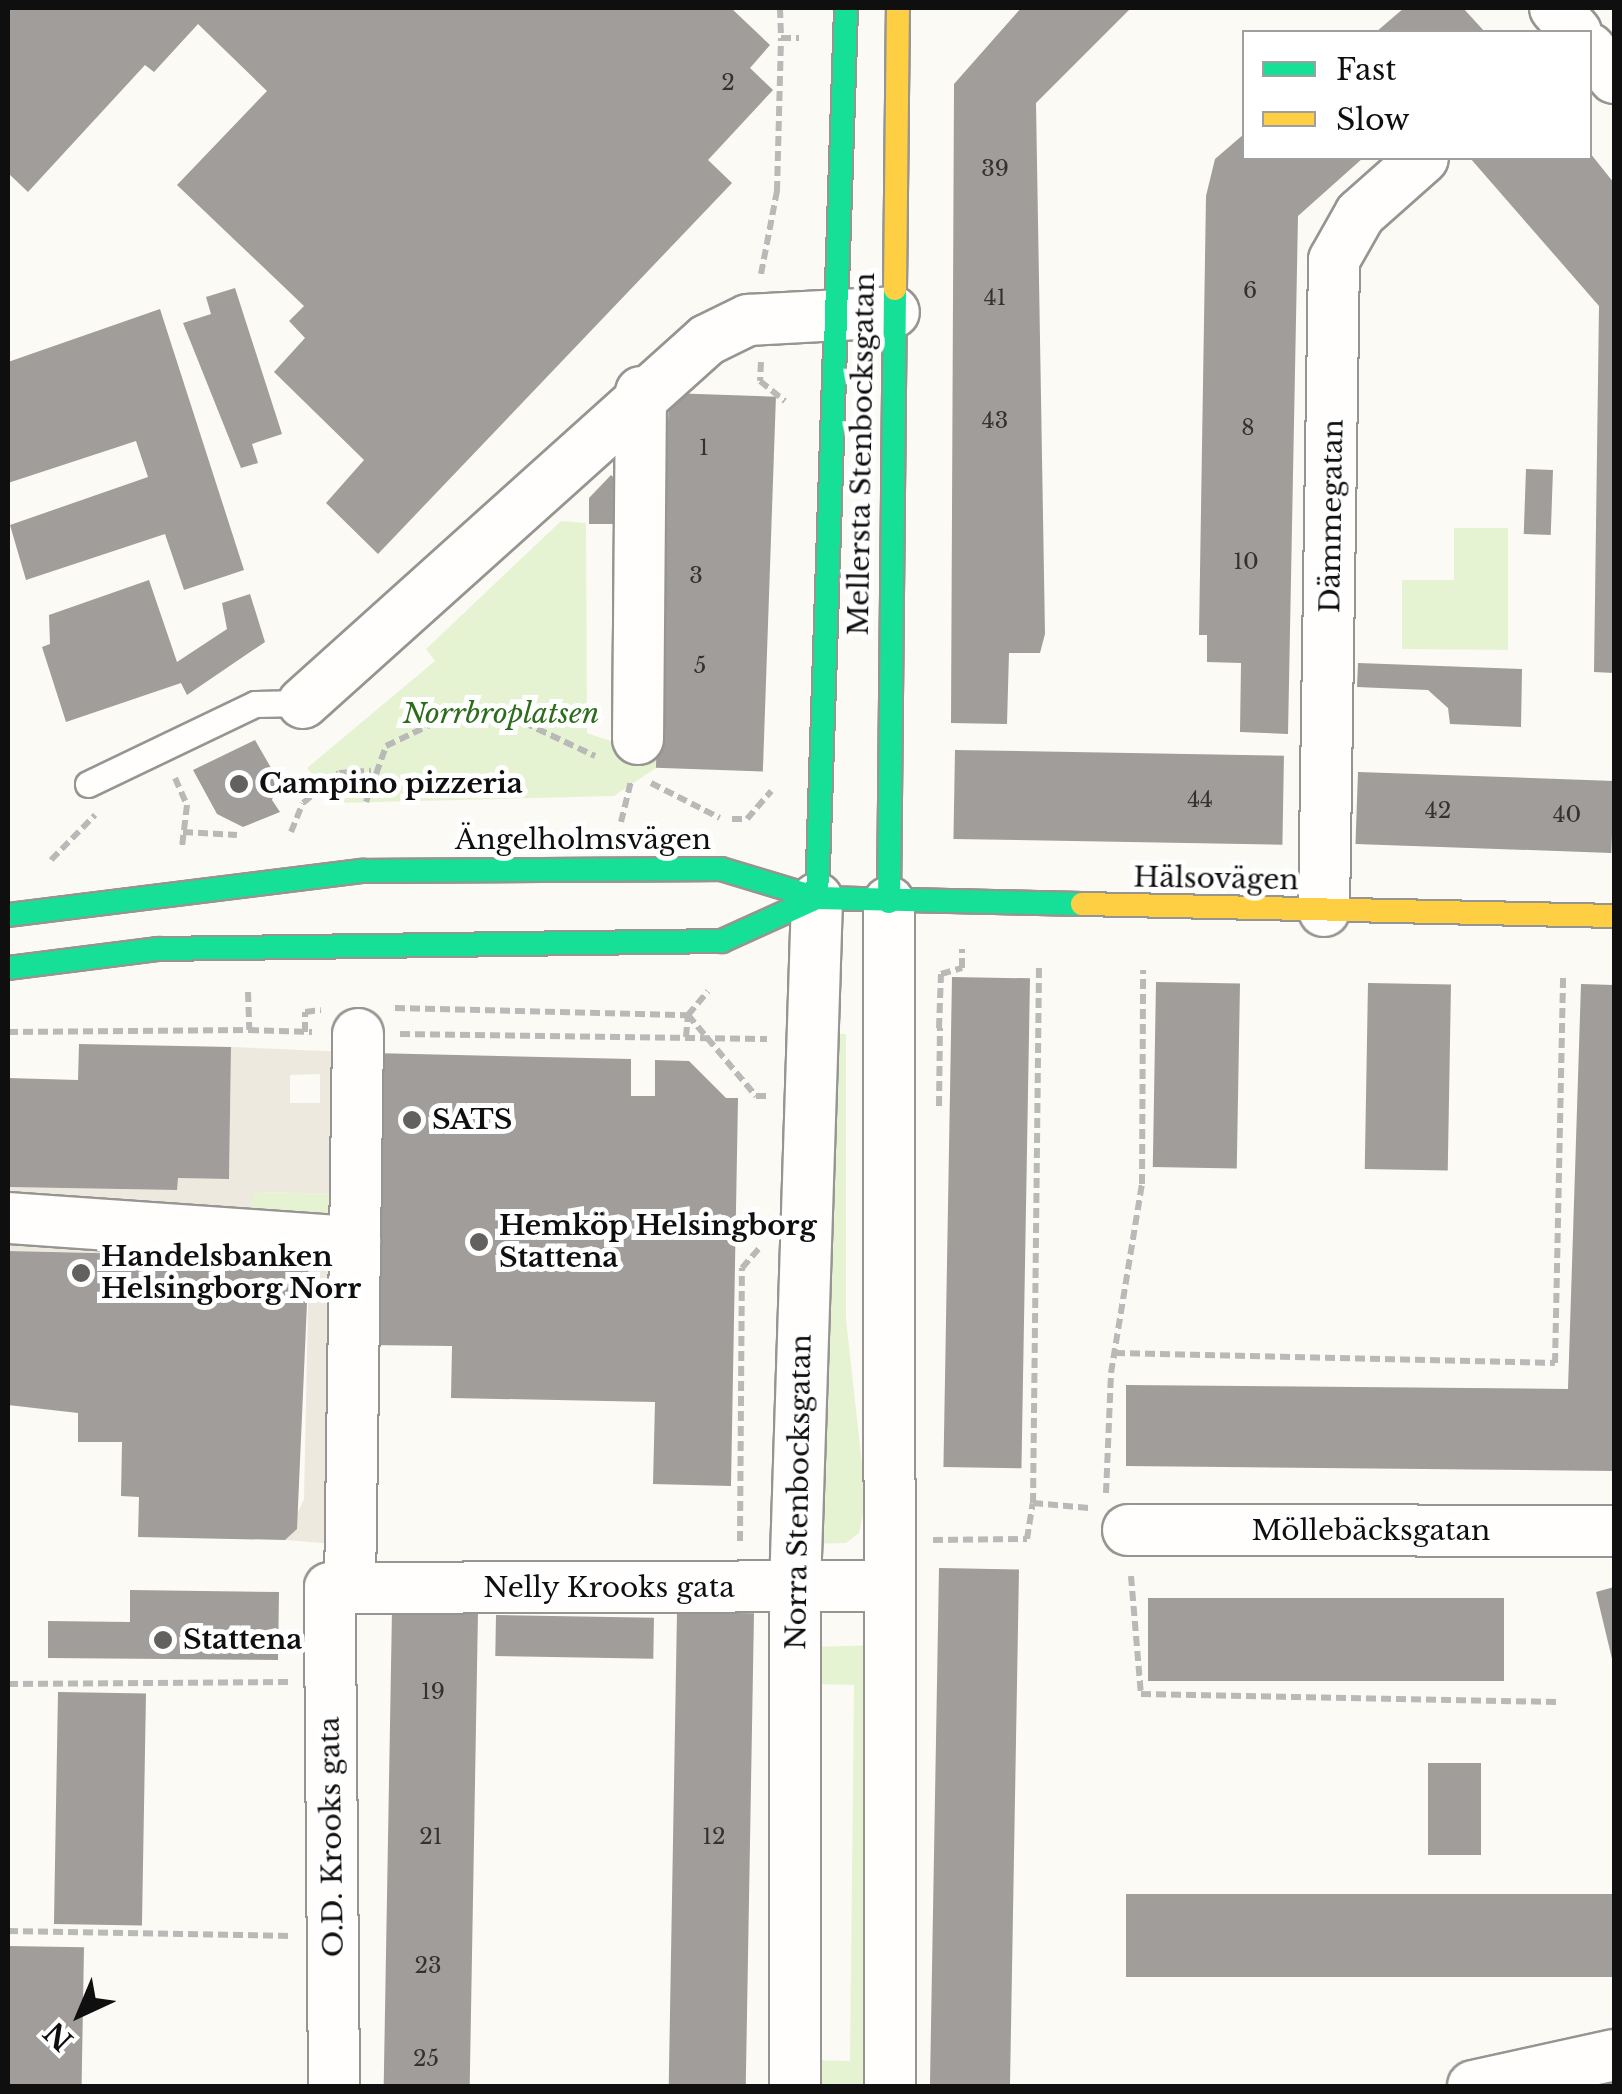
<!DOCTYPE html>
<meta charset="utf-8">
<style>
body{margin:0}
#map{position:relative;width:1622px;height:2094px;overflow:hidden;background:#fcfaf4;font-family:"Libre Baskerville",serif}
div>[style]{position:absolute}
.green>*{inset:0;background:#e6f3d3}
.plaza>*{inset:0;background:#ede9df}
.building>*{inset:0;background:#a09d9a;transform-origin:0 0}
.path>*{height:6px;margin-top:-3px;transform-origin:0;background:repeating-linear-gradient(90deg,#b9b9b8 0 10px,transparent 0 15px)}
.roads{filter:drop-shadow(2px 0 #969592) drop-shadow(-2px 0 #969592) drop-shadow(0 2px #969592) drop-shadow(0 -2px #969592)}
.lane>*{height:25px;margin:-12.5px;padding:0 12.5px;transform-origin:12.5px;border-radius:12.5px;background:#fffefd}
.street>*{height:50px;margin:-25px;padding:0 25px;transform-origin:25px;border-radius:25px;background:#fffefd}
.fast>*{height:22px;margin:-11px;padding:0 11px;transform-origin:11px;border-radius:11px;background:#16e098}
.slow>*{height:22px;margin:-11px;padding:0 11px;transform-origin:11px;border-radius:11px;background:#ffcf43}
.dots>*{width:28px;height:28px;translate:-50% -50%;box-sizing:border-box;border:5px solid #fff;border-radius:50%}
span{translate:-50% -50%;white-space:nowrap;text-align:center;line-height:1.15;-webkit-text-stroke:10px #fff;paint-order:stroke}
.number-label{font-size:22px;color:#333232}
.number-label span{-webkit-text-stroke-width:0}
.street-label{font-size:28px;color:#0f0f0f}
.park-label{font-size:28px;color:#2c6c1a;font-style:italic}
.poi-label{font-size:28px;color:#0f0f0f;font-weight:700}
.left{translate:0 -50%;text-align:left}
.frame{position:absolute;inset:0;border:10px solid #0f0f0f;pointer-events:none}
.legend{position:absolute;left:1242px;top:30px;width:350px;height:130px;box-sizing:border-box;background:#fff;border:2px solid #9f9f9f;margin:0;padding:12px 18px;list-style:none;font-size:30px;color:#0f0f0f}
.legend li{display:flex;align-items:center;gap:20px;height:50px}
.legend b{width:50px;border:2px solid #9f9f9f}
.north{position:absolute;left:30px;top:1964px;width:100px;height:100px;-webkit-text-stroke:8px #fff;paint-order:stroke;rotate:224deg;font-size:28px;font-weight:700;line-height:40px;text-align:center;color:#0f0f0f}
.north::after{content:'';display:block;margin:auto;width:35px;height:45px;background:#0f0f0f;clip-path:polygon(50% 0,100% 100%,50% 72%,0 100%)}
</style>
<div id="map">
<div class="green">
<i style="clip-path:polygon(561px 521px,586px 523px,587px 733px,657px 757px,656px 768px,614px 796px,337px 803px,307px 768px,435px 661px,426px 649px)"></i>
<i style="clip-path:polygon(1454px 528px,1508px 528px,1508px 650px,1402px 649px,1402px 580px,1454px 580px)"></i>
<i style="clip-path:polygon(831px 1034px,846px 1034px,846px 1319px,866px 1501px,859px 1533px,846px 1543px,810px 1544px)"></i>
<i style="clip-path:polygon(256px 1192px,344px 1194px,343px 1219px,243px 1219px)"></i>
<i style="clip-path:polygon(880px 1645px,877px 2086px,806px 2086px,807px 2060px,850px 2061px,854px 1685px,812px 1684px,811px 1647px)"></i>
</div>
<div class="plaza">
<i style="clip-path:polygon(evenodd,231px 1047px,372px 1053px,371px 1547px,285px 1540px,304px 1499px,309px 1258px,8px 1251px,8px 1187px,176px 1190px,178px 1178px,229px 1179px,231px 1047px,320px 1074px,320px 1103px,290px 1103px,290px 1075px,320px 1074px,231px 1047px,256px 1192px,344px 1194px,342px 1219px,243px 1219px,256px 1192px)"></i>
</div>
<div class="building">
<i style="clip-path:polygon(8px 8px,731px 8px,770px 45px,750px 68px,773px 90px,708px 160px,732px 183px,378px 554px,326px 503px,364px 460px,274px 372px,305px 338px,289px 321px,304px 306px,177px 185px,267px 91px,198px 24px,154px 72px,145px 65px,28px 192px,8px 173px)"></i>
<i style="clip-path:polygon(1021px 8px,1131px 8px,1036px 103px,1045px 634px,1040px 653px,1009px 653px,1007px 724px,951px 723px,954px 84px)"></i>
<i style="clip-path:polygon(1404px 8px,1463px 8px,1485px 32px,1376px 32px)"></i>
<i style="clip-path:polygon(1244px 134px,1244px 158px,1363px 158px,1298px 216px,1288px 734px,1240px 732px,1241px 663px,1207px 662px,1207px 635px,1199px 635px,1206px 196px,1215px 159px)"></i>
<i style="clip-path:polygon(1590px 153px,1614px 183px,1614px 673px,1594px 672px,1599px 306px,1470px 158px)"></i>
<i style="clip-path:polygon(235px 288px,282px 434px,252px 444px,258px 463px,241px 468px,183px 323px,211px 314px,206px 297px)"></i>
<i style="clip-path:polygon(160px 309px,244px 570px,184px 590px,165px 534px,26px 580px,10px 525px,148px 477px,136px 441px,8px 483px,8px 362px)"></i>
<i style="left:669px;top:393px;width:107px;height:375px;rotate:2deg"></i>
<i style="left:1526px;top:469px;width:27px;height:65px;rotate:2deg"></i>
<i style="clip-path:polygon(611px 475px,626px 488px,626px 524px,589px 524px,589px 498px)"></i>
<i style="clip-path:polygon(149px 580px,177px 662px,227px 629px,222px 603px,250px 594px,265px 642px,187px 695px,181px 683px,66px 722px,42px 647px,50px 644px,49px 615px)"></i>
<i style="clip-path:polygon(1358px 663px,1522px 669px,1521px 727px,1450px 724px,1448px 708px,1428px 690px,1357px 687px)"></i>
<i style="clip-path:polygon(255px 740px,278px 780px,272px 800px,280px 812px,243px 827px,217px 814px,193px 770px)"></i>
<i style="left:955px;top:750px;width:329px;height:89px;rotate:1deg"></i>
<i style="left:1358px;top:772px;width:256px;height:72px;rotate:2deg"></i>
<i style="left:952px;top:977px;width:78px;height:490px;rotate:1deg"></i>
<i style="left:1156px;top:982px;width:84px;height:185px;rotate:1deg"></i>
<i style="left:1368px;top:983px;width:83px;height:186px;rotate:1deg"></i>
<i style="clip-path:polygon(1581px 984px,1614px 985px,1614px 1471px,1126px 1466px,1126px 1385px,1568px 1389px)"></i>
<i style="clip-path:polygon(79px 1044px,231px 1047px,229px 1179px,178px 1178px,177px 1190px,8px 1187px,8px 1078px,78px 1080px)"></i>
<i style="clip-path:polygon(372px 1053px,631px 1059px,631px 1096px,655px 1096px,655px 1060px,689px 1061px,726px 1098px,738px 1098px,731px 1486px,653px 1484px,655px 1402px,451px 1398px,452px 1346px,367px 1345px)"></i>
<i style="clip-path:polygon(8px 1251px,309px 1258px,297px 1529px,285px 1540px,138px 1537px,139px 1497px,121px 1496px,122px 1442px,78px 1442px,78px 1413px,8px 1405px)"></i>
<i style="left:939px;top:1568px;width:80px;height:518px;rotate:1deg"></i>
<i style="clip-path:polygon(1614px 1587px,1614px 1662px,1613px 1663px,1596px 1592px)"></i>
<i style="clip-path:polygon(130px 1590px,279px 1592px,278px 1660px,48px 1658px,48px 1621px,130px 1622px)"></i>
<i style="left:1148px;top:1598px;width:356px;height:83px"></i>
<i style="left:392px;top:1610px;width:86px;height:476px;rotate:1deg"></i>
<i style="left:677px;top:1612px;width:77px;height:474px;rotate:1deg"></i>
<i style="left:496px;top:1615px;width:158px;height:41px;rotate:1deg"></i>
<i style="left:58px;top:1692px;width:88px;height:232px;rotate:1deg"></i>
<i style="left:1428px;top:1763px;width:53px;height:92px"></i>
<i style="left:1614px;top:1894px;width:83px;height:488px;rotate:90deg"></i>
<i style="left:8px;top:1946px;width:76px;height:140px;rotate:1deg"></i>
</div>
<div class="path">
<i style="left:780px;top:8px;width:30px;rotate:88deg"></i>
<i style="left:761px;top:274px;width:85px;rotate:-79.1deg"></i>
<i style="left:777px;top:191px;width:153px;rotate:-88.5deg"></i>
<i style="left:781px;top:38px;width:18px"></i>
<i style="left:761px;top:362px;width:19px;rotate:93deg"></i>
<i style="left:760px;top:381px;width:32px;rotate:39deg"></i>
<i style="left:175px;top:778px;width:30px;rotate:66deg"></i>
<i style="left:187px;top:805px;width:42px;rotate:96.8deg"></i>
<i style="left:651px;top:783px;width:77px;rotate:26.9deg"></i>
<i style="left:366px;top:802px;width:59px;rotate:-70.3deg"></i>
<i style="left:386px;top:746px;width:79px;rotate:-25.6deg"></i>
<i style="left:457px;top:712px;width:53px;rotate:4.3deg"></i>
<i style="left:510px;top:716px;width:94px;rotate:25.2deg"></i>
<i style="left:732px;top:819px;width:15px"></i>
<i style="left:747px;top:819px;width:37px;rotate:-49deg"></i>
<i style="left:621px;top:822px;width:42px;rotate:-76.3deg"></i>
<i style="left:183px;top:832px;width:54px;rotate:3.2deg"></i>
<i style="left:291px;top:832px;width:31px;rotate:-68deg"></i>
<i style="left:303px;top:803px;width:47px;rotate:-39.8deg"></i>
<i style="left:339px;top:773px;width:32px;rotate:-4deg"></i>
<i style="left:51px;top:860px;width:63px;rotate:-45.6deg"></i>
<i style="left:248px;top:992px;width:38px;rotate:88deg"></i>
<i style="left:249px;top:1030px;width:63px;rotate:1.8deg"></i>
<i style="left:395px;top:1008px;width:293px;rotate:1.4deg"></i>
<i style="left:688px;top:1015px;width:106px;rotate:50deg"></i>
<i style="left:756px;top:1096px;width:11px"></i>
<i style="left:939px;top:1028px;width:54px;rotate:-87.9deg"></i>
<i style="left:941px;top:974px;width:22px;rotate:-16deg"></i>
<i style="left:962px;top:968px;width:19px;rotate:-90deg"></i>
<i style="left:8px;top:1032px;width:241px;rotate:-0.5deg"></i>
<i style="left:305px;top:1032px;width:20px;rotate:-90deg"></i>
<i style="left:305px;top:1012px;width:16px;rotate:-7deg"></i>
<i style="left:400px;top:1034px;width:367px;rotate:0.8deg"></i>
<i style="left:686px;top:1037px;width:22px;rotate:-85deg"></i>
<i style="left:688px;top:1015px;width:31px;rotate:-50deg"></i>
<i style="left:939px;top:1106px;width:78px;rotate:-89.3deg"></i>
<i style="left:1115px;top:1353px;width:440px;rotate:1.3deg"></i>
<i style="left:1555px;top:1363px;width:387px;rotate:-88.8deg"></i>
<i style="left:1106px;top:1493px;width:120px;rotate:-87.6deg"></i>
<i style="left:1111px;top:1373px;width:192px;rotate:-80.7deg"></i>
<i style="left:1142px;top:1184px;width:214px;rotate:-89.7deg"></i>
<i style="left:1033px;top:1503px;width:535px;rotate:-89.36deg"></i>
<i style="left:933px;top:1540px;width:94px;rotate:-0.6deg"></i>
<i style="left:1027px;top:1539px;width:36px;rotate:-81deg"></i>
<i style="left:1033px;top:1503px;width:56px;rotate:5.1deg"></i>
<i style="left:740px;top:1541px;width:273px;rotate:-89.6deg"></i>
<i style="left:742px;top:1268px;width:29px;rotate:-49deg"></i>
<i style="left:1131px;top:1576px;width:118px;rotate:85.2deg"></i>
<i style="left:1141px;top:1694px;width:415px;rotate:1.1deg"></i>
<i style="left:8px;top:1684px;width:281px;rotate:-0.4deg"></i>
<i style="left:8px;top:1931px;width:283px;rotate:1deg"></i>
</div>
<div class="roads">
<div class="lane">
<i style="left:88px;top:784px;width:185px;rotate:-25.6deg"></i>
<i style="left:255px;top:704px;width:48px;rotate:-1.2deg"></i>
</div>
<div class="street">
<i style="left:1555px;top:8px;width:32px;rotate:49deg"></i>
<i style="left:1590px;top:49px;width:38px;rotate:50deg"></i>
<i style="left:303px;top:703px;width:543px;rotate:-41.94deg"></i>
<i style="left:707px;top:340px;width:46px;rotate:-26deg"></i>
<i style="left:748px;top:320px;width:146px;rotate:-3.1deg"></i>
<i style="left:638px;top:739px;width:347px;rotate:-89.5deg"></i>
<i style="left:889px;top:902px;width:1184px;rotate:89.95deg"></i>
<i style="left:1324px;top:911px;width:651px;rotate:-89.12deg"></i>
<i style="left:1334px;top:260px;width:53px;rotate:-60.5deg"></i>
<i style="left:1360px;top:214px;width:84px;rotate:-41.6deg"></i>
<i style="left:8px;top:1218px;width:348px;rotate:4deg"></i>
<i style="left:1128px;top:1530px;width:486px;rotate:0.1deg"></i>
<i style="left:350px;top:1588px;width:554px;rotate:-89.17deg"></i>
<i style="left:334px;top:2086px;width:498px;rotate:-90.5deg"></i>
<i style="left:330px;top:1588px;width:558px;rotate:-0.21deg"></i>
<i style="left:795px;top:2086px;width:498px;rotate:-90deg"></i>
<i style="left:795px;top:1588px;width:690px;rotate:-88.17deg"></i>
<i style="left:1473px;top:2086px;width:144px;rotate:-12.4deg"></i>
</div>
<div class="fast">
<i style="left:817px;top:898px;width:890px;rotate:-88.13deg"></i>
<i style="left:889px;top:902px;width:613px;rotate:-89.44deg"></i>
<i style="left:8px;top:915px;width:357px;rotate:-7.1deg"></i>
<i style="left:362px;top:871px;width:359px;rotate:-0.3deg"></i>
<i style="left:721px;top:869px;width:100px;rotate:16.8deg"></i>
<i style="left:817px;top:898px;width:265px;rotate:1.3deg"></i>
<i style="left:8px;top:968px;width:151px;rotate:-7.2deg"></i>
<i style="left:158px;top:949px;width:564px;rotate:-0.81deg"></i>
<i style="left:722px;top:941px;width:104px;rotate:-24.4deg"></i>
</div>
<div class="slow">
<i style="left:895px;top:289px;width:281px;rotate:-89.4deg"></i>
<i style="left:1082px;top:904px;width:532px;rotate:1.29deg"></i>
</div>
</div>
<div class="dots">
<i style="left:239px;top:784px;background:#62615f"></i>
<i style="left:412px;top:1120px;background:#62615f"></i>
<i style="left:479px;top:1242px;background:#62615f"></i>
<i style="left:81px;top:1273px;background:#62615f"></i>
<i style="left:163px;top:1640px;background:#62615f"></i>
</div>
<div class="number-label">
<span style="left:728px;top:83px">2</span>
<span style="left:995px;top:169px">39</span>
<span style="left:1250px;top:291px">6</span>
<span style="left:995px;top:298px">41</span>
<span style="left:995px;top:421px">43</span>
<span style="left:1248px;top:428px">8</span>
<span style="left:704px;top:448px">1</span>
<span style="left:1246px;top:562px">10</span>
<span style="left:696px;top:576px">3</span>
<span style="left:700px;top:666px">5</span>
<span style="left:1200px;top:800px">44</span>
<span style="left:1438px;top:811px">42</span>
<span style="left:1567px;top:815px">40</span>
<span style="left:433px;top:1692px">19</span>
<span style="left:431px;top:1837px">21</span>
<span style="left:714px;top:1837px">12</span>
<span style="left:428px;top:1966px">23</span>
<span style="left:426px;top:2059px">25</span>
</div>
<div class="street-label">
<span style="left:862px;top:454px;rotate:-89deg">Mellersta Stenbocksgatan</span>
<span style="left:1332px;top:516px;rotate:-89deg">Dämmegatan</span>
<span style="left:583px;top:840px">Ängelholmsvägen</span>
<span style="left:1216px;top:879px;rotate:1deg">Hälsovägen</span>
<span style="left:799px;top:1492px;rotate:-89deg">Norra Stenbocksgatan</span>
<span style="left:1371px;top:1531px">Möllebäcksgatan</span>
<span style="left:609px;top:1588px">Nelly Krooks gata</span>
<span style="left:332px;top:1837px;rotate:-91deg">O.D. Krooks gata</span>
</div>
<div class="park-label">
<span style="left:501px;top:714px">Norrbroplatsen</span>
</div>
<div class="poi-label">
<span class="left" style="left:259px;top:784px">Campino pizzeria</span>
<span class="left" style="left:432px;top:1120px">SATS</span>
<span class="left" style="left:499px;top:1242px">Hemköp Helsingborg<br>Stattena</span>
<span class="left" style="left:101px;top:1273px">Handelsbanken<br>Helsingborg Norr</span>
<span class="left" style="left:183px;top:1640px">Stattena</span>
</div>
<div class="frame"></div>
<ul class="legend">
<li><b style="height:12px;background:#16e098"></b>Fast</li>
<li><b style="height:12px;background:#ffcf43"></b>Slow</li>
</ul>
<div class="north">N</div>
</div>
